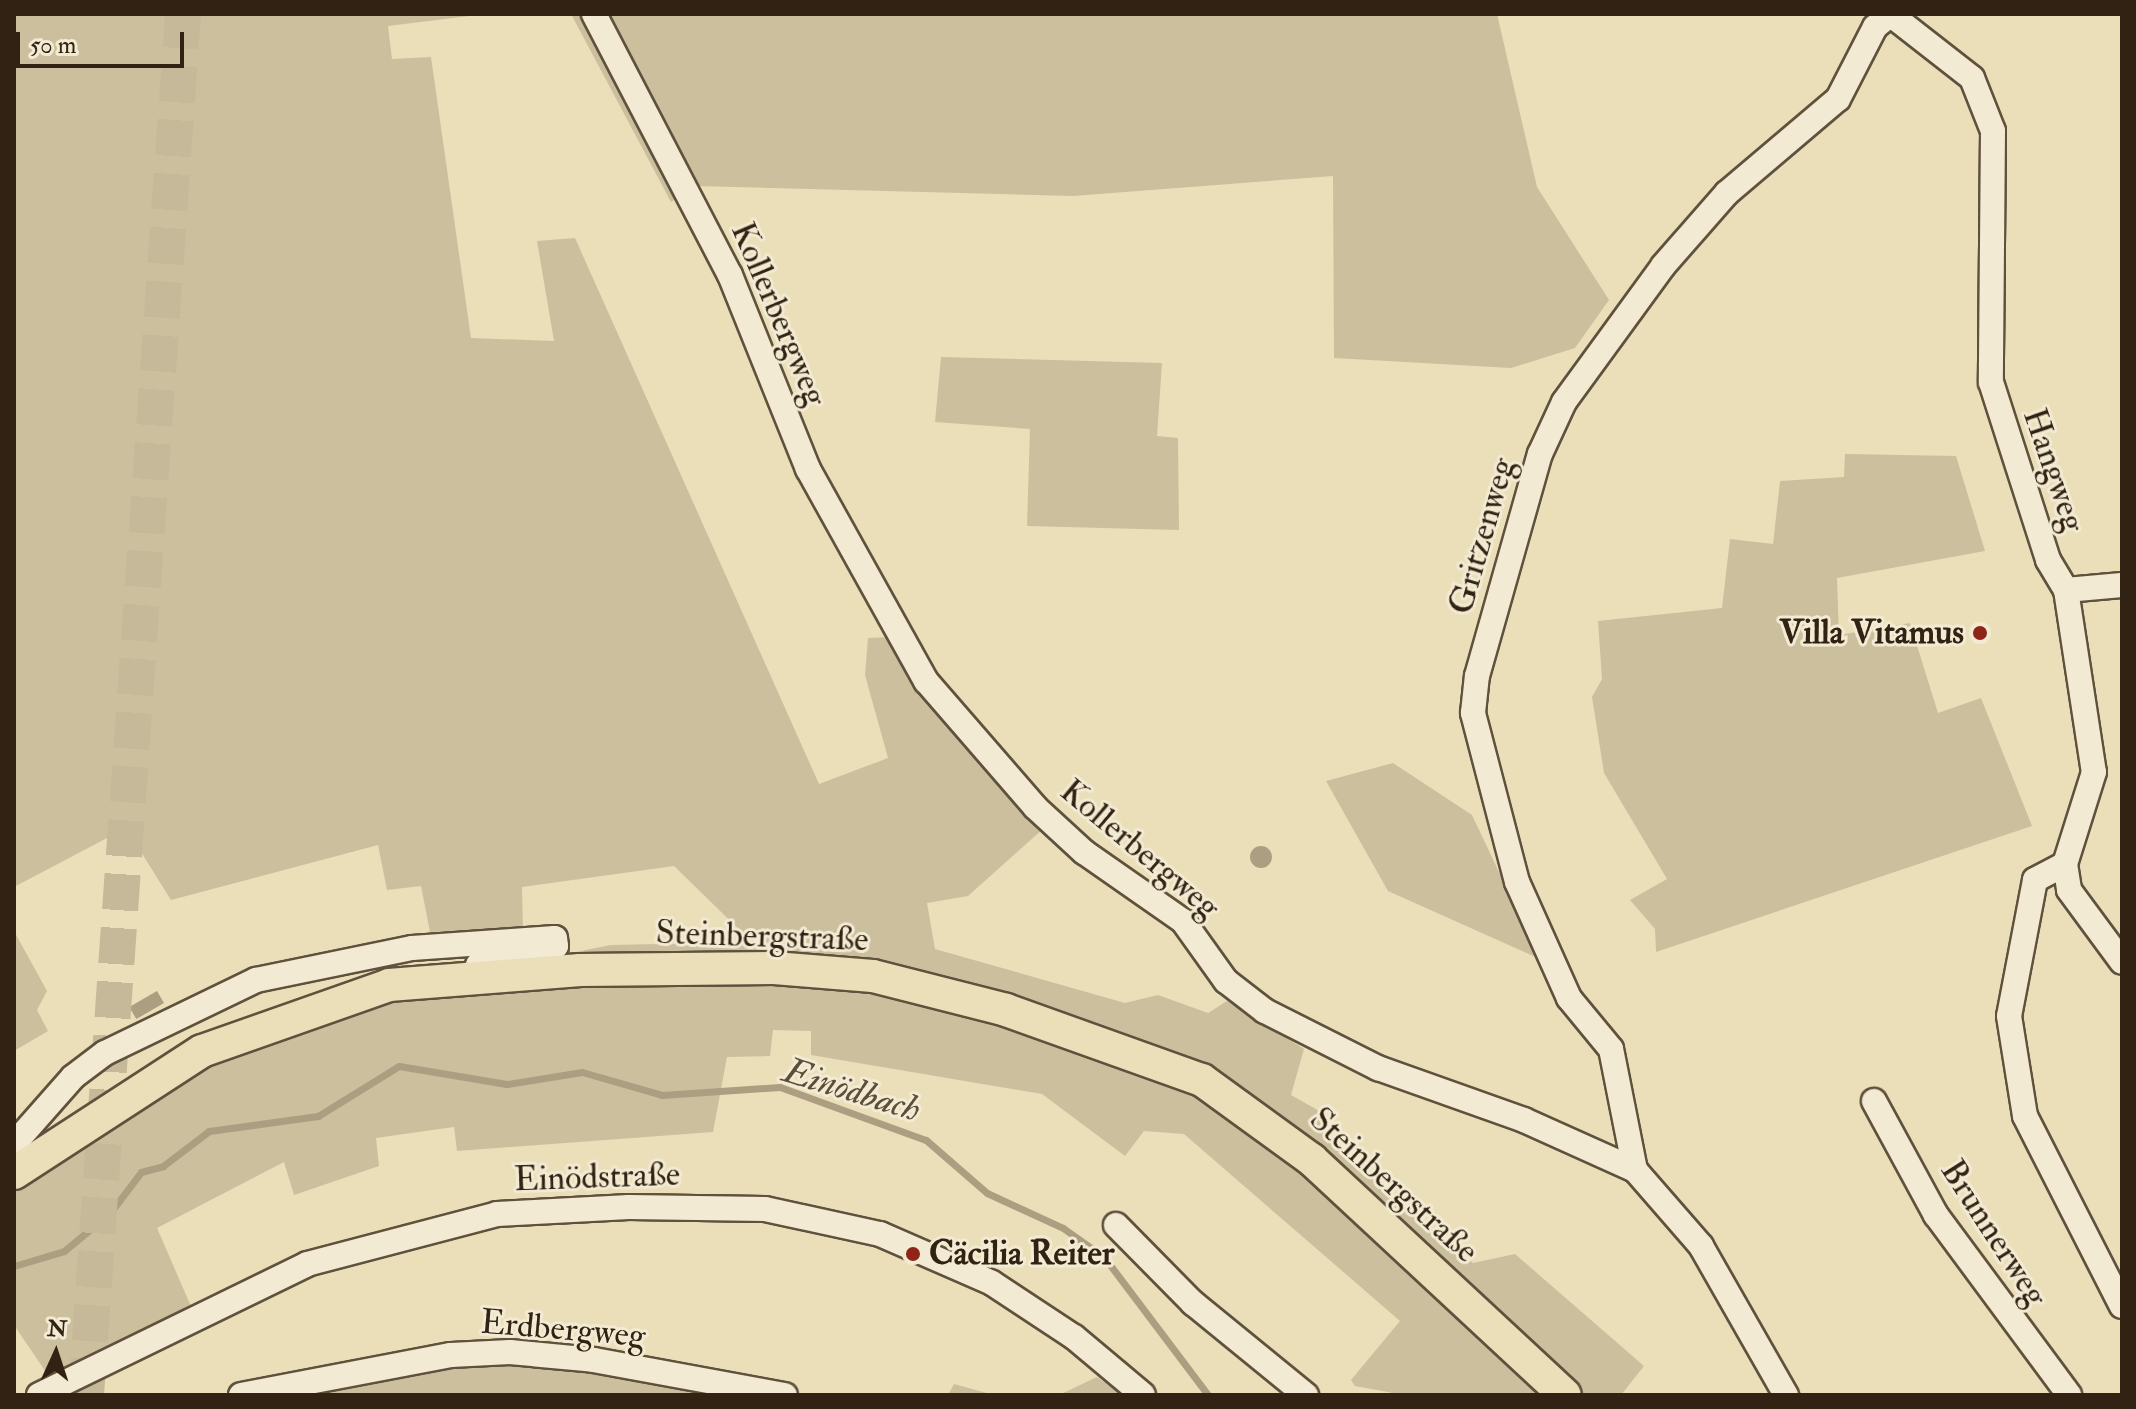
<!DOCTYPE html>
<meta charset="utf-8">
<style>
body{margin:0}
#map{position:relative;width:2136px;height:1409px;overflow:hidden;background:#ebdfba;font-family:"IM FELL Double Pica",serif}
div>[style]{position:absolute}
.green>*{inset:0;background:#cbbf9e}
.water>*{inset:0;background:#ac9f81;transform-origin:0 0}
.round{border-radius:50%}
.stream>*{height:7px;margin:-3.5px;padding:0 3.5px;transform-origin:3.5px;border-radius:3.5px;background:#ac9f81}
.highway-tunnel>*{height:36px;margin-top:-18px;transform-origin:0;background:repeating-linear-gradient(90deg,#c6b999 0 36px,transparent 0 54px)}
.roads{filter:drop-shadow(2px 0 #60513d) drop-shadow(-2px 0 #60513d) drop-shadow(0 2px #60513d) drop-shadow(0 -2px #60513d)}
.minor>*{height:24px;margin:-12px;padding:0 12px;transform-origin:12px;border-radius:12px;background:#f2ead2}
.major>*{height:32px;margin:-16px;padding:0 16px;transform-origin:16px;border-radius:16px;background:#ebdfba}
.dots>*{width:22px;height:22px;translate:-50% -50%;box-sizing:border-box;border:4px solid #f2ead2;border-radius:50%}
span{translate:-50% -50%;white-space:nowrap;text-align:center;line-height:1.15;-webkit-text-stroke:6px #f2ead2;paint-order:stroke}
.street-label{font-size:34px;color:#312213}
.poi-label{font-size:34px;color:#312213;font-weight:700}
.right{translate:-100% -50%;text-align:right}
.left{translate:0 -50%;text-align:left}
.water-label{font-size:36px;color:#5c4e3a;font-style:italic}
.frame{position:absolute;inset:0;border:16px solid #312213;pointer-events:none}
.north{position:absolute;left:16px;top:1313px;width:80px;height:80px;-webkit-text-stroke:6px #f2ead2;paint-order:stroke;rotate:3deg;font-size:22px;font-weight:700;line-height:32px;text-align:center;color:#312213}
.north::after{content:'';display:block;margin:auto;width:28px;height:36px;background:#312213;clip-path:polygon(50% 0,100% 100%,50% 72%,0 100%)}
.scale{position:absolute;left:16px;top:32px;width:168px;height:36px;box-sizing:border-box;border:4px solid #312213;border-top:0;padding-left:10px;font-size:24px;line-height:28px;white-space:nowrap;color:#312213;-webkit-text-stroke:6px #f2ead2;paint-order:stroke}
</style>
<div id="map">
<div class="green">
<i style="clip-path:polygon(14px 14px,486px 14px,388px 26px,392px 59px,431px 57px,471px 338px,554px 341px,537px 241px,575px 238px,819px 784px,888px 758px,865px 675px,868px 638px,894px 637px,1043px 829px,968px 896px,927px 903px,935px 949px,1125px 1003px,1158px 995px,1208px 1013px,1227px 1001px,1304px 1049px,1291px 1095px,1330px 1117px,1326px 1138px,1473px 1263px,1515px 1254px,1644px 1366px,1621px 1395px,1581px 1395px,1312px 1146px,944px 981px,520px 963px,611px 945px,752px 942px,674px 866px,522px 887px,523px 928px,430px 932px,421px 886px,387px 890px,378px 845px,171px 900px,126px 828px,14px 887px)"></i>
<i style="clip-path:polygon(571px 14px,1497px 14px,1537px 187px,1609px 300px,1575px 348px,1511px 368px,1334px 358px,1333px 176px,1073px 196px,696px 186px,671px 202px)"></i>
<i style="clip-path:polygon(941px 357px,1162px 363px,1157px 436px,1178px 438px,1179px 530px,1027px 526px,1030px 429px,935px 422px)"></i>
<i style="clip-path:polygon(1845px 454px,1956px 456px,1985px 551px,1837px 578px,1839px 635px,1910px 623px,1938px 713px,1981px 698px,2032px 826px,1656px 952px,1655px 929px,1630px 900px,1667px 879px,1604px 773px,1592px 697px,1602px 679px,1598px 621px,1722px 608px,1730px 539px,1773px 544px,1780px 481px,1844px 477px)"></i>
<i style="clip-path:polygon(1393px 763px,1472px 815px,1540px 959px,1388px 891px,1326px 781px)"></i>
<i style="clip-path:polygon(14px 931px,47px 991px,37px 1010px,48px 1031px,14px 1051px)"></i>
<i style="clip-path:polygon(784px 980px,948px 1007px,1190px 1090px,1321px 1186px,1548px 1395px,1404px 1395px,1355px 1386px,1351px 1380px,1400px 1321px,1184px 1134px,1144px 1131px,1125px 1156px,1042px 1094px,811px 1055px,811px 1031px,773px 1030px,770px 1056px,727px 1057px,713px 1132px,457px 1151px,454px 1127px,376px 1138px,379px 1166px,294px 1195px,284px 1162px,157px 1228px,193px 1311px,52px 1381px,14px 1325px,14px 1188px,194px 1070px,350px 1007px,417px 994px)"></i>
<i style="clip-path:polygon(520px 1360px,747px 1395px,268px 1395px,423px 1366px)"></i>
<i style="clip-path:polygon(1097px 1377px,1122px 1395px,1059px 1395px)"></i>
<i style="clip-path:polygon(954px 1384px,994px 1395px,948px 1395px)"></i>
</div>
<div class="water">
<i class="round" style="left:1250px;top:846px;width:22px;height:22px"></i>
<i style="left:157px;top:991px;width:14px;height:32px;rotate:60deg"></i>
</div>
<div class="stream">
<i style="left:14px;top:1266px;width:52px;rotate:-16.7deg"></i>
<i style="left:64px;top:1251px;width:60px;rotate:-39.6deg"></i>
<i style="left:110px;top:1213px;width:51px;rotate:-52.9deg"></i>
<i style="left:141px;top:1172px;width:23px;rotate:-15deg"></i>
<i style="left:163px;top:1166px;width:58px;rotate:-37.3deg"></i>
<i style="left:209px;top:1131px;width:110px;rotate:-7.8deg"></i>
<i style="left:318px;top:1116px;width:95px;rotate:-31.7deg"></i>
<i style="left:399px;top:1066px;width:109px;rotate:9.5deg"></i>
<i style="left:507px;top:1084px;width:76px;rotate:-9.1deg"></i>
<i style="left:582px;top:1072px;width:83px;rotate:16deg"></i>
<i style="left:662px;top:1095px;width:118px;rotate:-3.9deg"></i>
<i style="left:780px;top:1087px;width:155px;rotate:20deg"></i>
<i style="left:926px;top:1140px;width:81px;rotate:41deg"></i>
<i style="left:987px;top:1193px;width:84px;rotate:24.7deg"></i>
<i style="left:1063px;top:1228px;width:50px;rotate:35.3deg"></i>
<i style="left:1104px;top:1257px;width:173px;rotate:53deg"></i>
</div>
<div class="highway-tunnel">
<i style="left:86px;top:1395px;width:1384px;rotate:-85.98deg"></i>
</div>
<div class="roads">
<div class="minor">
<i style="left:594px;top:14px;width:294px;rotate:62.5deg"></i>
<i style="left:730px;top:275px;width:209px;rotate:68.1deg"></i>
<i style="left:808px;top:469px;width:243px;rotate:60.9deg"></i>
<i style="left:926px;top:681px;width:167px;rotate:49.1deg"></i>
<i style="left:1035px;top:807px;width:67px;rotate:42.6deg"></i>
<i style="left:1084px;top:852px;width:121px;rotate:34.9deg"></i>
<i style="left:1183px;top:921px;width:74px;rotate:54.4deg"></i>
<i style="left:1226px;top:981px;width:49px;rotate:37.6deg"></i>
<i style="left:1265px;top:1011px;width:127px;rotate:26.8deg"></i>
<i style="left:1378px;top:1068px;width:155px;rotate:19.6deg"></i>
<i style="left:1524px;top:1120px;width:122px;rotate:24.2deg"></i>
<i style="left:1635px;top:1170px;width:101px;rotate:49deg"></i>
<i style="left:1701px;top:1246px;width:172px;rotate:60.3deg"></i>
<i style="left:1890px;top:14px;width:104px;rotate:38deg"></i>
<i style="left:1972px;top:78px;width:57px;rotate:68.4deg"></i>
<i style="left:1993px;top:131px;width:251px;rotate:90.5deg"></i>
<i style="left:1991px;top:382px;width:187px;rotate:72.2deg"></i>
<i style="left:2048px;top:560px;width:35px;rotate:59deg"></i>
<i style="left:2066px;top:590px;width:184px;rotate:81.3deg"></i>
<i style="left:2094px;top:772px;width:96px;rotate:107.5deg"></i>
<i style="left:2065px;top:864px;width:26px;rotate:81deg"></i>
<i style="left:2069px;top:890px;width:89px;rotate:53.6deg"></i>
<i style="left:2066px;top:590px;width:56px;rotate:-5.1deg"></i>
<i style="left:2065px;top:864px;width:34px;rotate:152deg"></i>
<i style="left:2035px;top:880px;width:138px;rotate:100.8deg"></i>
<i style="left:2009px;top:1016px;width:101px;rotate:80.9deg"></i>
<i style="left:2025px;top:1116px;width:213px;rotate:63deg"></i>
<i style="left:1874px;top:1101px;width:130px;rotate:61.5deg"></i>
<i style="left:1936px;top:1215px;width:224px;rotate:53.5deg"></i>
<i style="left:14px;top:1144px;width:89px;rotate:-48.6deg"></i>
<i style="left:73px;top:1077px;width:40px;rotate:-37deg"></i>
<i style="left:105px;top:1053px;width:168px;rotate:-25.8deg"></i>
<i style="left:256px;top:980px;width:159px;rotate:-11.6deg"></i>
<i style="left:412px;top:948px;width:143px;rotate:-4deg"></i>
<i style="left:555px;top:938px;width:8px;rotate:83deg"></i>
<i style="left:556px;top:946px;width:80px;rotate:166.3deg"></i>
<i style="left:478px;top:965px;width:11px;rotate:90deg"></i>
<i style="left:1635px;top:1170px;width:123px;rotate:-101.2deg"></i>
<i style="left:1611px;top:1049px;width:66px;rotate:-129.5deg"></i>
<i style="left:1569px;top:998px;width:127px;rotate:-114.1deg"></i>
<i style="left:1517px;top:882px;width:175px;rotate:-104.6deg"></i>
<i style="left:1473px;top:713px;width:37px;rotate:-84deg"></i>
<i style="left:1477px;top:676px;width:231px;rotate:-74.2deg"></i>
<i style="left:1540px;top:454px;width:57px;rotate:-65.2deg"></i>
<i style="left:1564px;top:402px;width:168px;rotate:-53.9deg"></i>
<i style="left:1663px;top:266px;width:97px;rotate:-48.8deg"></i>
<i style="left:1727px;top:193px;width:145px;rotate:-40.3deg"></i>
<i style="left:1838px;top:99px;width:81px;rotate:-62.8deg"></i>
<i style="left:1875px;top:27px;width:19px;rotate:-39deg"></i>
<i style="left:1116px;top:1225px;width:110px;rotate:45.4deg"></i>
<i style="left:1193px;top:1303px;width:146px;rotate:39.2deg"></i>
<i style="left:39px;top:1395px;width:298px;rotate:-26deg"></i>
<i style="left:307px;top:1264px;width:196px;rotate:-14.7deg"></i>
<i style="left:497px;top:1214px;width:132px;rotate:-3deg"></i>
<i style="left:629px;top:1207px;width:136px;rotate:0.8deg"></i>
<i style="left:765px;top:1209px;width:118px;rotate:12.3deg"></i>
<i style="left:880px;top:1234px;width:122px;rotate:23.6deg"></i>
<i style="left:992px;top:1283px;width:98px;rotate:33.4deg"></i>
<i style="left:1074px;top:1337px;width:90px;rotate:40deg"></i>
<i style="left:241px;top:1395px;width:214px;rotate:-10.8deg"></i>
<i style="left:451px;top:1355px;width:59px;rotate:-2.9deg"></i>
<i style="left:510px;top:1352px;width:84px;rotate:5.4deg"></i>
<i style="left:594px;top:1360px;width:194px;rotate:10.4deg"></i>
</div>
<div class="major">
<i style="left:14px;top:1173px;width:224px;rotate:-33deg"></i>
<i style="left:202px;top:1051px;width:198px;rotate:-19.4deg"></i>
<i style="left:389px;top:985px;width:192px;rotate:-4.5deg"></i>
<i style="left:580px;top:970px;width:194px;rotate:-0.6deg"></i>
<i style="left:774px;top:968px;width:99px;rotate:4.6deg"></i>
<i style="left:873px;top:976px;width:137px;rotate:14.3deg"></i>
<i style="left:1006px;top:1010px;width:208px;rotate:19.7deg"></i>
<i style="left:1202px;top:1080px;width:136px;rotate:36deg"></i>
<i style="left:1312px;top:1160px;width:345px;rotate:42.9deg"></i>
</div>
</div>
<div class="dots">
<i style="left:1980px;top:633px;background:#8f2418"></i>
<i style="left:913px;top:1254px;background:#8f2418"></i>
</div>
<div class="street-label">
<span style="left:779px;top:314px;rotate:67deg">Kollerbergweg</span>
<span style="left:2054px;top:470px;rotate:71deg">Hangweg</span>
<span style="left:1482px;top:536px;rotate:-74deg">Gritzenweg</span>
<span style="left:1140px;top:849px;rotate:40deg">Kollerbergweg</span>
<span style="left:762px;top:936px;rotate:2deg">Steinbergstraße</span>
<span style="left:597px;top:1177px;rotate:-2deg">Einödstraße</span>
<span style="left:1394px;top:1185px;rotate:42deg">Steinbergstraße</span>
<span style="left:1994px;top:1233px;rotate:57deg">Brunnerweg</span>
<span style="left:563px;top:1329px;rotate:5deg">Erdbergweg</span>
</div>
<div class="poi-label">
<span class="right" style="left:1964px;top:633px">Villa Vitamus</span>
<span class="left" style="left:929px;top:1254px">Cäcilia Reiter</span>
</div>
<div class="water-label">
<span style="left:852px;top:1090px;rotate:17deg">Einödbach</span>
</div>
<div class="frame"></div>
<div class="north">N</div>
<div class="scale">50 m</div>
</div>
